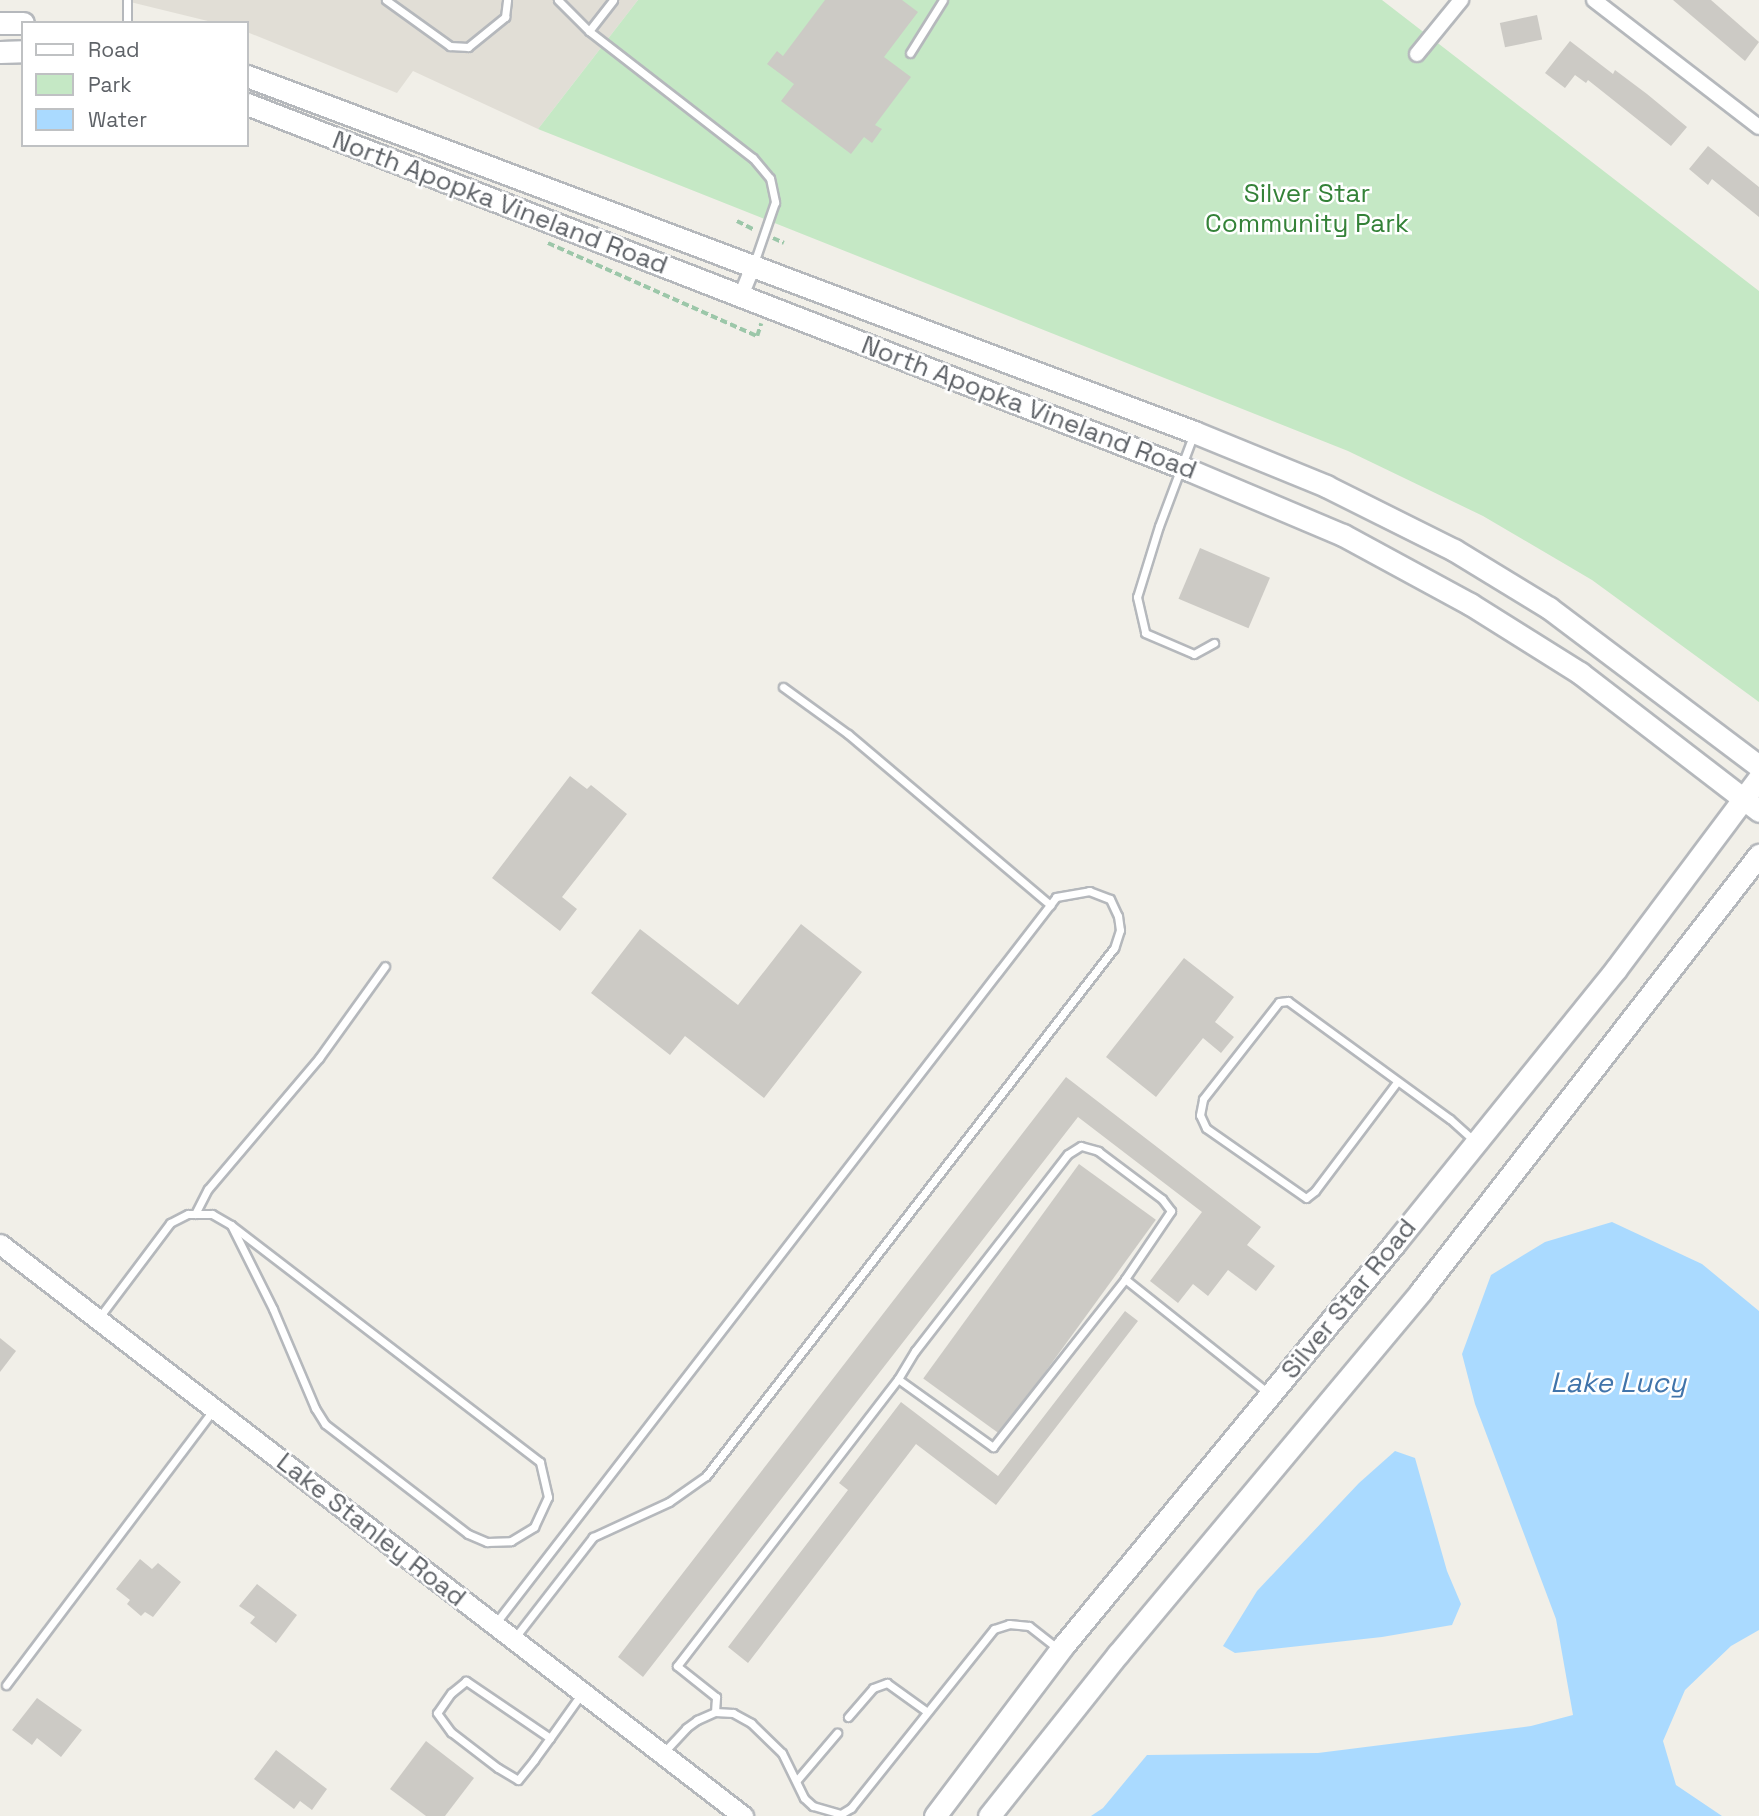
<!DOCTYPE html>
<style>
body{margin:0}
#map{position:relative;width:1759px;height:1816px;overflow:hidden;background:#f1efe8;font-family:"Space Grotesk",sans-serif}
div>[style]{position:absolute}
.education>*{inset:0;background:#e1ded6}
.green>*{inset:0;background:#c5e8c5}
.water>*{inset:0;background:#aadaff}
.building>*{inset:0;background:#cccac5;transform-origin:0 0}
.path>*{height:3.5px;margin-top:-1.75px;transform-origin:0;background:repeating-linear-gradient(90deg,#9cc7a9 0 7px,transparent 0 10.5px)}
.roads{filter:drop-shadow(2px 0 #b5b8bc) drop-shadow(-2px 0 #b5b8bc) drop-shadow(0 2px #b5b8bc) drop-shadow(0 -2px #b5b8bc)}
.service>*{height:7px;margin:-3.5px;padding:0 3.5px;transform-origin:3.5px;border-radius:3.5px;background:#fff}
.minor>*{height:14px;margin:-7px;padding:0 7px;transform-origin:7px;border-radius:7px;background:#fff}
.tertiary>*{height:19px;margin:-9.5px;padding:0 9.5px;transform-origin:9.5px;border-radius:9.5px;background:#fff}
.secondary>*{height:21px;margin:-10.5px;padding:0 10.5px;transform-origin:10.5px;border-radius:10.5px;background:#fff}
span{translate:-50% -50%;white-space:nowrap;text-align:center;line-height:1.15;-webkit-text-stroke:5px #fff;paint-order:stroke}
.park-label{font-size:26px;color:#348238}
.street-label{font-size:26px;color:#5f6368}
.water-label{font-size:28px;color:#4174aa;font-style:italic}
.legend{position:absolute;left:21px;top:21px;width:228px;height:126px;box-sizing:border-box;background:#fff;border:2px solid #bfc1c3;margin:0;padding:9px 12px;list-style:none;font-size:21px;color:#5f6368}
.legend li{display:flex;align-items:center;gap:14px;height:35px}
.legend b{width:35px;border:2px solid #bfc1c3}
</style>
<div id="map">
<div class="education">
<i style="clip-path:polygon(122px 0,638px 0,538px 129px,413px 71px,397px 93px,247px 32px,247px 23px,216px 23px)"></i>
</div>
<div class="green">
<i style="clip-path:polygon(638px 0,1382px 0,1759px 291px,1759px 702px,1592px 580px,1483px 516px,1348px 451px,538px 129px)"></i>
</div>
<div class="water">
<i style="clip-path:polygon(1612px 1222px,1702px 1264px,1759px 1311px,1759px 1630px,1731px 1646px,1685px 1690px,1663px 1741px,1676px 1785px,1722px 1816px,1091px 1816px,1103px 1808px,1147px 1755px,1318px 1753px,1531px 1726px,1573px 1715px,1556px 1619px,1475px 1404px,1462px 1354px,1491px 1275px,1545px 1242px)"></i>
<i style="clip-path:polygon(1395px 1451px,1415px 1458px,1447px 1571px,1461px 1604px,1452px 1625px,1382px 1637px,1235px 1653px,1223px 1646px,1257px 1591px,1359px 1483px)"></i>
</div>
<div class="building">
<i style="clip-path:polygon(825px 0,902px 0,918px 12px,884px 57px,911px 77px,875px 125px,882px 129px,872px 143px,864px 137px,851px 154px,781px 101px,794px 84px,767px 64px,777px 51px,783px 56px)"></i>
<i style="clip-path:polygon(1673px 0,1711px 0,1759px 42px,1745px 61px)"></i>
<i style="left:1537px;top:15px;width:25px;height:38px;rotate:78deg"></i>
<i style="clip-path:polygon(1570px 41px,1613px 74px,1615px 70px,1647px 94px,1687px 127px,1671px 146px,1588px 80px,1586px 83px,1575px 75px,1565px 88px,1545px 73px)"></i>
<i style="clip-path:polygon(1708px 146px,1759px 187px,1759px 217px,1712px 179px,1708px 185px,1689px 169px)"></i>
<i style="left:1200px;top:548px;width:76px;height:55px;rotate:23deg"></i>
<i style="clip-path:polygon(570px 776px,587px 789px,591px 785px,627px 814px,562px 897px,577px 909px,560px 931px,492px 878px)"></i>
<i style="clip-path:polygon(801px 924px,862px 972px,764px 1098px,685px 1036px,670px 1055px,591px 993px,640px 929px,738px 1005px)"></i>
<i style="clip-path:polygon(1184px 958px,1234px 997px,1215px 1022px,1234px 1037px,1221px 1053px,1203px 1038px,1156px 1097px,1106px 1057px)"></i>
<i style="clip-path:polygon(1066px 1077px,1261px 1227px,1247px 1245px,1275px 1266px,1256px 1291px,1228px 1270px,1208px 1296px,1193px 1284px,1178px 1303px,1150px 1281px,1202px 1212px,1078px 1117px,643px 1677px,618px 1657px)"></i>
<i style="left:1079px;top:1164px;width:95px;height:265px;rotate:36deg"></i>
<i style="clip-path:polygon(1125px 1311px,1138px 1321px,996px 1505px,916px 1444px,748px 1663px,728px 1647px,848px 1490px,839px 1483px,901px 1402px,998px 1476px)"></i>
<i style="clip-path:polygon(0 1338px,16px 1351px,0 1372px)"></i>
<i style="clip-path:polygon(140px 1559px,152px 1569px,158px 1563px,181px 1582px,153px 1617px,145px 1612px,141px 1616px,127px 1604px,130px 1600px,116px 1589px)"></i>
<i style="clip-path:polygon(257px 1584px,297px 1615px,276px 1643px,250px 1623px,255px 1617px,239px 1606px)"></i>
<i style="clip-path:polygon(37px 1698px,82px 1730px,61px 1757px,37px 1738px,32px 1745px,12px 1730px)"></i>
<i style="clip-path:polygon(426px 1741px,474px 1778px,445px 1816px,426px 1816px,390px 1789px)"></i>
<i style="clip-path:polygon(276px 1750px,327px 1789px,312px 1810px,300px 1801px,294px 1809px,254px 1779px)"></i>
</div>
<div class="path">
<i style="left:737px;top:221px;width:18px;rotate:27deg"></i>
<i style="left:773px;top:238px;width:12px;rotate:24deg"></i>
<i style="left:548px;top:243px;width:229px;rotate:24deg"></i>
<i style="left:757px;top:336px;width:13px;rotate:-72deg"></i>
</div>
<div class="roads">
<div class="service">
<i style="left:386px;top:0;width:79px;rotate:35.7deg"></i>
<i style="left:450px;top:46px;width:18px;rotate:3deg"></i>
<i style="left:468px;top:47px;width:48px;rotate:-39deg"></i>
<i style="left:505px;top:17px;width:17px;rotate:-83deg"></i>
<i style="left:558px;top:0;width:44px;rotate:45deg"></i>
<i style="left:589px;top:31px;width:207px;rotate:37.8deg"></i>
<i style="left:753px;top:158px;width:26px;rotate:50deg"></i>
<i style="left:770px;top:178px;width:25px;rotate:78deg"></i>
<i style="left:775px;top:202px;width:68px;rotate:109deg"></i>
<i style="left:127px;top:23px;width:23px;rotate:-90deg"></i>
<i style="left:589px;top:31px;width:39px;rotate:-52deg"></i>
<i style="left:910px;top:53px;width:62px;rotate:-58.1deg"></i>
<i style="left:1194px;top:433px;width:99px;rotate:110.6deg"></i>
<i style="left:1159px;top:526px;width:74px;rotate:107.2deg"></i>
<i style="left:1137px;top:597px;width:37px;rotate:77deg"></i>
<i style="left:1145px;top:633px;width:53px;rotate:23.2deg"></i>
<i style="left:1194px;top:654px;width:23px;rotate:-29deg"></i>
<i style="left:783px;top:687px;width:80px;rotate:35.9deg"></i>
<i style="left:848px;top:734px;width:265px;rotate:40.2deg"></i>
<i style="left:1397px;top:1082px;width:136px;rotate:127deg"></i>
<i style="left:1315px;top:1191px;width:11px;rotate:142deg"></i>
<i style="left:1306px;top:1198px;width:122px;rotate:-145deg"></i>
<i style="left:1206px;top:1128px;width:14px;rotate:-115deg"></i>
<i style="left:1200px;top:1115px;width:16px;rotate:-79deg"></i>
<i style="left:1203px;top:1099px;width:123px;rotate:-51.9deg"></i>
<i style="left:1279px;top:1002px;width:9px;rotate:-6deg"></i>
<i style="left:1288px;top:1001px;width:200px;rotate:36.1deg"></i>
<i style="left:1450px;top:1119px;width:31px;rotate:42deg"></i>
<i style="left:195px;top:1214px;width:28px;rotate:-63deg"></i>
<i style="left:208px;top:1189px;width:172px;rotate:-49.7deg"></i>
<i style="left:319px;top:1058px;width:113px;rotate:-54.3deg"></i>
<i style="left:98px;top:1319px;width:120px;rotate:-53.1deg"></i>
<i style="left:170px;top:1223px;width:20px;rotate:-27deg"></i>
<i style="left:188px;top:1214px;width:24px"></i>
<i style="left:212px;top:1214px;width:22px;rotate:30deg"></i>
<i style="left:231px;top:1225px;width:94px;rotate:63.4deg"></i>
<i style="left:273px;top:1309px;width:108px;rotate:67deg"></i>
<i style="left:315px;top:1408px;width:19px;rotate:58deg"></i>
<i style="left:325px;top:1424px;width:180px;rotate:37.6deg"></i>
<i style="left:468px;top:1534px;width:21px;rotate:23deg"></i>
<i style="left:487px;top:1542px;width:24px;rotate:-2deg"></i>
<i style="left:511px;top:1541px;width:27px;rotate:-31deg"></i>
<i style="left:534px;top:1527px;width:33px;rotate:-65deg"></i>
<i style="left:548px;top:1497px;width:36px;rotate:-103deg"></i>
<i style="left:540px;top:1462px;width:389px;rotate:-142.5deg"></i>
<i style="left:898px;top:1379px;width:33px;rotate:-59deg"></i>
<i style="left:915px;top:1351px;width:249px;rotate:-52.2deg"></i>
<i style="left:1068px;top:1154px;width:15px;rotate:-32deg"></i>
<i style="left:1081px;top:1146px;width:18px;rotate:16deg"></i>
<i style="left:1098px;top:1151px;width:80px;rotate:36.9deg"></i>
<i style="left:1162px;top:1199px;width:15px;rotate:53deg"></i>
<i style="left:1171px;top:1211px;width:82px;rotate:124.1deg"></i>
<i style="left:495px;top:1624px;width:918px;rotate:-52.34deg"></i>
<i style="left:1056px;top:897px;width:34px;rotate:-10deg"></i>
<i style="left:1089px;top:891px;width:22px;rotate:21deg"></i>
<i style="left:1110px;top:899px;width:19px;rotate:65deg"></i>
<i style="left:1118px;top:916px;width:14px;rotate:82deg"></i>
<i style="left:1120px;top:930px;width:19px;rotate:108deg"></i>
<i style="left:1114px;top:948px;width:667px;rotate:127.69deg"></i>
<i style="left:706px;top:1476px;width:45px;rotate:144.9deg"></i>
<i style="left:669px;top:1502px;width:84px;rotate:155.3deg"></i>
<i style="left:593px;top:1537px;width:129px;rotate:127.8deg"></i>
<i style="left:6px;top:1685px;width:346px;rotate:-53deg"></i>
<i style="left:715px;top:1712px;width:15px;rotate:-86deg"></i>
<i style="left:716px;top:1697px;width:50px;rotate:-141.5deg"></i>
<i style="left:677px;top:1666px;width:362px;rotate:-52.4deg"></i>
<i style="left:898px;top:1379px;width:117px;rotate:35.6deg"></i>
<i style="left:993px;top:1447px;width:214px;rotate:-51.8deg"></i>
<i style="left:1125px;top:1279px;width:181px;rotate:38.5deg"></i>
<i style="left:848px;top:1717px;width:38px;rotate:-49deg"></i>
<i style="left:873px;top:1688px;width:15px;rotate:-20deg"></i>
<i style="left:887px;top:1683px;width:48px;rotate:35.7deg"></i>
<i style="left:550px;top:1738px;width:102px;rotate:-145.8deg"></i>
<i style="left:466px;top:1681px;width:19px;rotate:141deg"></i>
<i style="left:451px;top:1693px;width:24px;rotate:125deg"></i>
<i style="left:437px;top:1713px;width:24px;rotate:54deg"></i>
<i style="left:451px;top:1732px;width:59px;rotate:37.5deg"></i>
<i style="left:498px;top:1768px;width:23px;rotate:31deg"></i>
<i style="left:518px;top:1780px;width:26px;rotate:-51deg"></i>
<i style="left:534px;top:1760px;width:27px;rotate:-54deg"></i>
<i style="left:550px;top:1738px;width:55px;rotate:-54.6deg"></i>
<i style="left:664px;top:1752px;width:33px;rotate:-47deg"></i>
<i style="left:686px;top:1728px;width:14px;rotate:-36deg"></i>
<i style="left:697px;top:1720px;width:20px;rotate:-24deg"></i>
<i style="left:715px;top:1712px;width:18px;rotate:3deg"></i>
<i style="left:733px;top:1713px;width:21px;rotate:29deg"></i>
<i style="left:751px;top:1723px;width:43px;rotate:44.1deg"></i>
<i style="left:782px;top:1753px;width:50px;rotate:63.9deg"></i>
<i style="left:804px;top:1798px;width:12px;rotate:42deg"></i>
<i style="left:813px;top:1806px;width:29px;rotate:16deg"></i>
<i style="left:841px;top:1814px;width:12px;rotate:-31deg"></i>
<i style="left:851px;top:1808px;width:229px;rotate:-51.4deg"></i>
<i style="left:994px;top:1629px;width:16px;rotate:-18deg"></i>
<i style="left:1009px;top:1624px;width:20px;rotate:6deg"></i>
<i style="left:1029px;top:1626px;width:36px;rotate:38deg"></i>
<i style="left:797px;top:1780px;width:62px;rotate:-49.6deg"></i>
</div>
<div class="minor">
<i style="left:1594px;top:0;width:208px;rotate:37.6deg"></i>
<i style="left:1417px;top:54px;width:70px;rotate:-50.8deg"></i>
<i style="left:741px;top:296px;width:32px;rotate:-68deg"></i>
</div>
<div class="tertiary">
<i style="left:0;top:1244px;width:938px;rotate:37.59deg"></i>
</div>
<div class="secondary">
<i style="left:0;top:23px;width:23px"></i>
<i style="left:0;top:52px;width:23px;rotate:-2deg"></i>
<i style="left:247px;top:76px;width:1012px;rotate:20.6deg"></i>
<i style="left:1194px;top:432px;width:143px;rotate:22.2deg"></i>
<i style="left:1326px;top:486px;width:143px;rotate:26.6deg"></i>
<i style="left:1454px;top:550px;width:111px;rotate:31.4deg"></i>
<i style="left:1549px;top:608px;width:263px;rotate:37deg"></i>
<i style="left:247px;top:104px;width:1011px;rotate:21.23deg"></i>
<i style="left:1189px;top:470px;width:167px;rotate:22.9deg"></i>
<i style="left:1343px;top:535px;width:145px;rotate:28.5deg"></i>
<i style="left:1470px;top:604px;width:130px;rotate:32.1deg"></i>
<i style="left:1580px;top:673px;width:226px;rotate:37.6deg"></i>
<i style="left:935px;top:1816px;width:214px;rotate:-53deg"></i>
<i style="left:1064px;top:1645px;width:521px;rotate:-50.53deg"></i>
<i style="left:1395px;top:1243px;width:352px;rotate:-51.1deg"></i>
<i style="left:1616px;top:969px;width:239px;rotate:-53.2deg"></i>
<i style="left:989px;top:1816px;width:207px;rotate:-51.5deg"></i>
<i style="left:1118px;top:1654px;width:473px;rotate:-50.1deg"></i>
<i style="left:1421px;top:1291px;width:552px;rotate:-52.22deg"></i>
</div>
</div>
<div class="park-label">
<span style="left:1307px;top:209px">Silver Star<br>Community Park</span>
</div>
<div class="street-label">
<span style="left:500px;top:203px;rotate:21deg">North Apopka Vineland Road</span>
<span style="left:1029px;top:408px;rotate:21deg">North Apopka Vineland Road</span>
<span style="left:1349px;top:1299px;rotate:-51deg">Silver Star Road</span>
<span style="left:371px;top:1530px;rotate:38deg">Lake Stanley Road</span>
</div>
<div class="water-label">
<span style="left:1618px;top:1382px">Lake Lucy</span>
</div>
<ul class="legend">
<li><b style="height:9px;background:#fff"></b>Road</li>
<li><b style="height:19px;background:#c5e8c5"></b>Park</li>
<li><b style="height:19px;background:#aadaff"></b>Water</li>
</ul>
</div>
